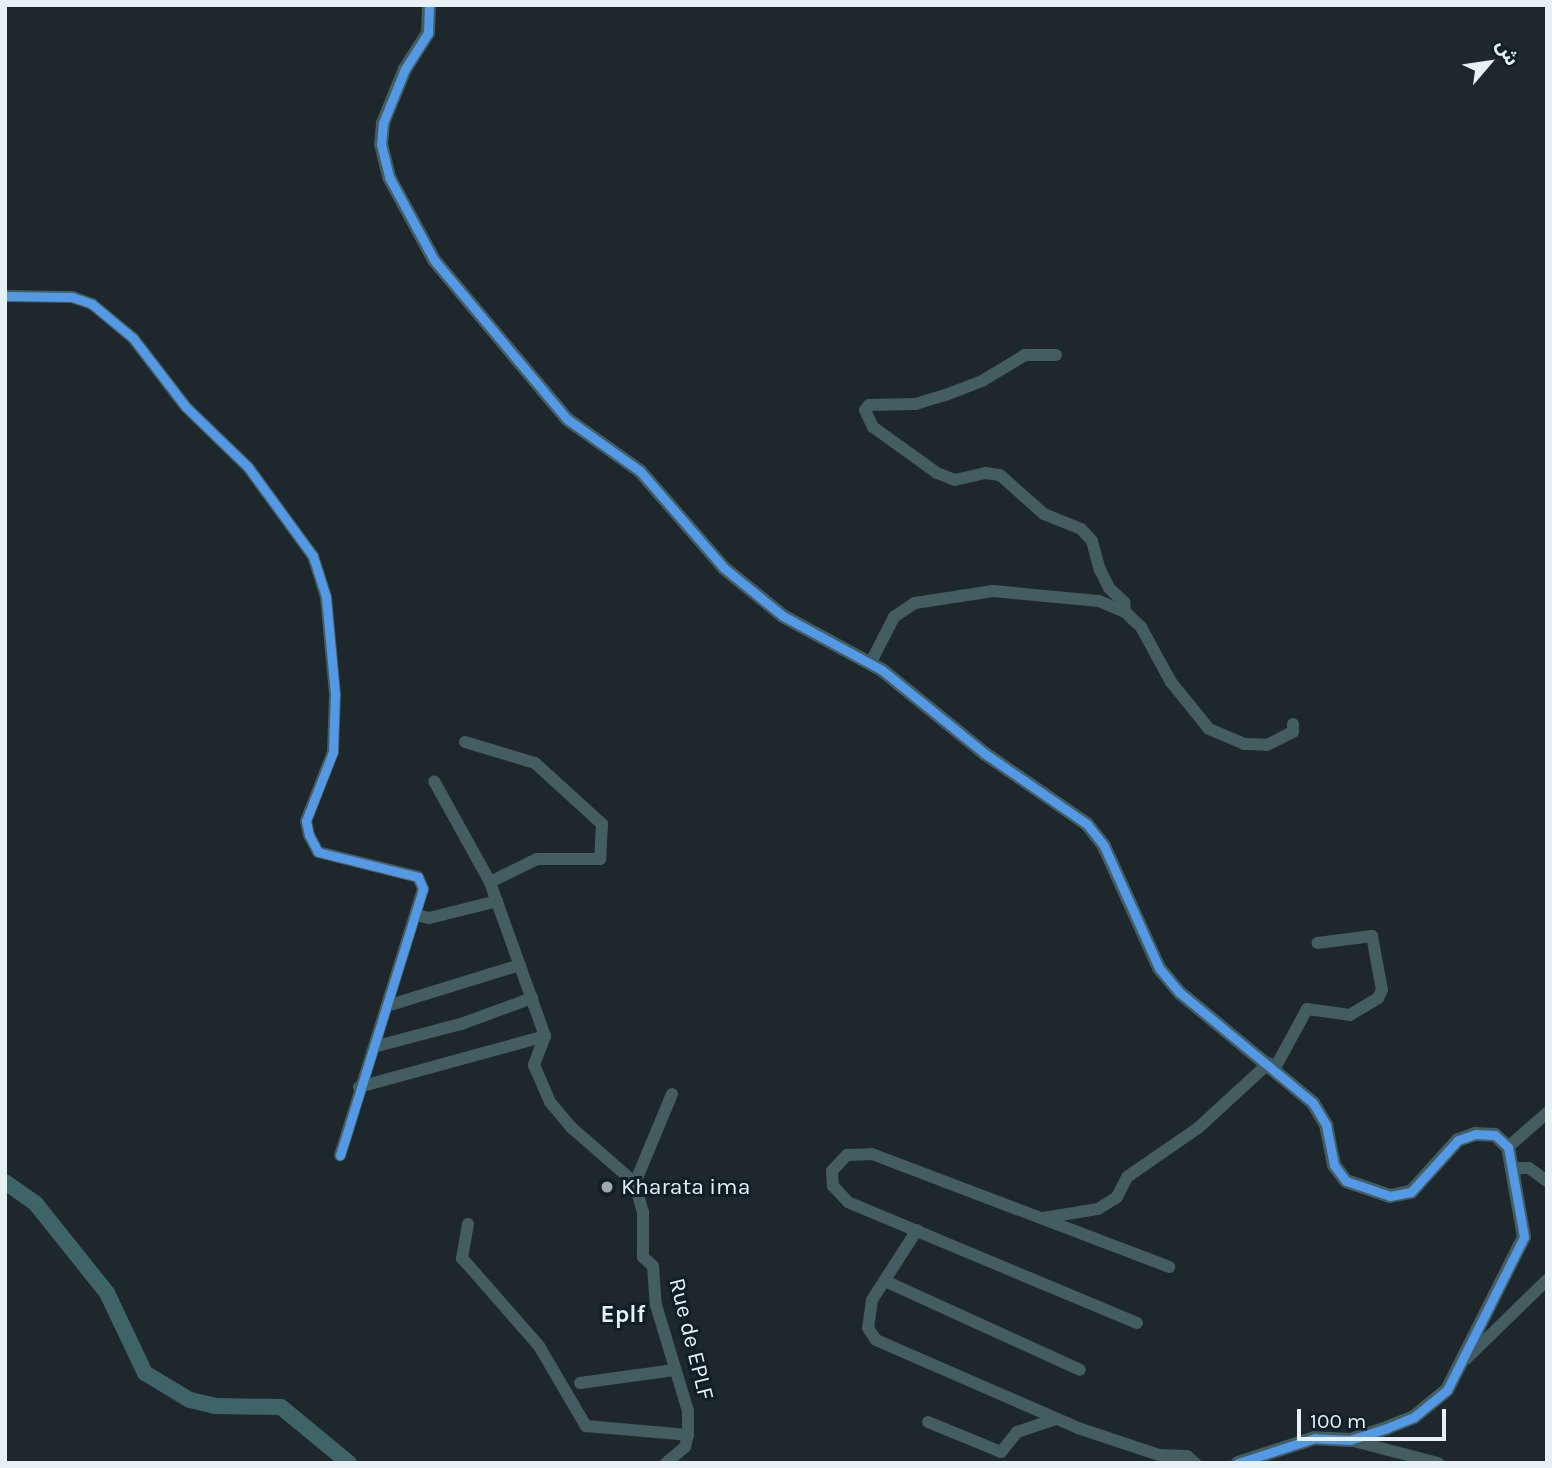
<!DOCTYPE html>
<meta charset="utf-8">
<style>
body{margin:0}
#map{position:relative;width:1552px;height:1468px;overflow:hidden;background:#1e272b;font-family:Karla,"Noto Sans Arabic",sans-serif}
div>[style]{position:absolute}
.minor>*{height:12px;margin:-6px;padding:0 6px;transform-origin:6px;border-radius:6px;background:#435d60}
.tertiary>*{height:14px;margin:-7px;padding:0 7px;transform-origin:7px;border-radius:7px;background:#435d60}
.secondary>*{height:16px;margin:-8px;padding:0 8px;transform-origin:8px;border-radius:8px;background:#3f6468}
.cycleway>*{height:9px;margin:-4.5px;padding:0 4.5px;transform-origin:4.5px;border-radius:4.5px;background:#5399e6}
.dots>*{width:19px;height:19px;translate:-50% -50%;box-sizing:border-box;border:4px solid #101e26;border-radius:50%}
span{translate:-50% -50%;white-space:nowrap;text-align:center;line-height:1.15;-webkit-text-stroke:6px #101e26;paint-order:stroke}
.poi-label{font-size:23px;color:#e6f0f5}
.left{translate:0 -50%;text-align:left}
.street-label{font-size:23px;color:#e6f0f5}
.neighbourhood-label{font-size:24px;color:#e6f0f5;font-weight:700}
.frame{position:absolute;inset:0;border:7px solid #e6f0f5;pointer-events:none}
.north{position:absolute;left:1454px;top:28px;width:70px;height:70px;-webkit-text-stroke:5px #101e26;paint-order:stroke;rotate:61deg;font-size:19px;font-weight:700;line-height:28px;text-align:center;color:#e6f0f5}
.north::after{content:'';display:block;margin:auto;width:24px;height:32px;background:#e6f0f5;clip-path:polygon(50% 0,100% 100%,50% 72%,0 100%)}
.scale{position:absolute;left:1297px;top:1409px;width:149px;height:32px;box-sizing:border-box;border:4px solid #e6f0f5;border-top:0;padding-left:9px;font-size:21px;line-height:24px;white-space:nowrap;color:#e6f0f5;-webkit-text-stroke:5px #101e26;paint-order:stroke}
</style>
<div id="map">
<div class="minor">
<i style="left:5px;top:296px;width:67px;rotate:0.9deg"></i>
<i style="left:72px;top:297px;width:21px;rotate:19deg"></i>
<i style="left:92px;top:304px;width:53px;rotate:39.7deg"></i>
<i style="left:133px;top:338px;width:87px;rotate:52.5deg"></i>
<i style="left:186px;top:407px;width:86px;rotate:44.1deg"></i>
<i style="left:248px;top:467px;width:110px;rotate:53.9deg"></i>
<i style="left:313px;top:556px;width:43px;rotate:72.4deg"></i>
<i style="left:326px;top:597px;width:97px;rotate:84.7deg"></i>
<i style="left:335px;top:694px;width:58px;rotate:92deg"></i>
<i style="left:333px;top:752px;width:74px;rotate:111.4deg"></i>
<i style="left:306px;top:821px;width:14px;rotate:78deg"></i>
<i style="left:309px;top:835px;width:19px;rotate:62deg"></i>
<i style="left:318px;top:852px;width:103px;rotate:14deg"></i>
<i style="left:418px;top:877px;width:13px;rotate:67deg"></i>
<i style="left:423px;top:889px;width:279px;rotate:107.3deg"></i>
<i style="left:1056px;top:355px;width:31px;rotate:180deg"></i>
<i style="left:1025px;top:355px;width:50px;rotate:148.8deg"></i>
<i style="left:982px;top:381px;width:40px;rotate:159deg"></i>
<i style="left:945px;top:395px;width:31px;rotate:163deg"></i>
<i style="left:915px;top:404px;width:46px;rotate:178.8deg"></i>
<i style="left:869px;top:405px;width:6px;rotate:129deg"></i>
<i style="left:865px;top:410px;width:19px;rotate:65deg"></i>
<i style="left:873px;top:427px;width:79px;rotate:35.7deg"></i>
<i style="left:937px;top:473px;width:19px;rotate:21deg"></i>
<i style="left:955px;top:480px;width:31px;rotate:-13deg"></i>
<i style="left:985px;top:473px;width:15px;rotate:8deg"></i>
<i style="left:1000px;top:475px;width:59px;rotate:41.6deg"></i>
<i style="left:1044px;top:514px;width:40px;rotate:22deg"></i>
<i style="left:1081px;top:529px;width:16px;rotate:47deg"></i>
<i style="left:1092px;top:541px;width:30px;rotate:75deg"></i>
<i style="left:1100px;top:570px;width:20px;rotate:63deg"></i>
<i style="left:1109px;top:588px;width:21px;rotate:43deg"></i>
<i style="left:1124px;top:602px;width:10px;rotate:84deg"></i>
<i style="left:870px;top:664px;width:53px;rotate:-62.9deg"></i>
<i style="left:894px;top:617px;width:25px;rotate:-34deg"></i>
<i style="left:915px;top:603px;width:79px;rotate:-8.7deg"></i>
<i style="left:993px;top:591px;width:106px;rotate:5.4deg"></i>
<i style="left:1099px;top:601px;width:28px;rotate:23deg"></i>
<i style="left:1125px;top:612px;width:22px;rotate:43deg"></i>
<i style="left:1141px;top:627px;width:63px;rotate:61.4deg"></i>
<i style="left:1171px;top:682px;width:60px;rotate:51deg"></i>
<i style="left:1209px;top:729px;width:38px;rotate:23deg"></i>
<i style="left:1244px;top:744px;width:23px;rotate:2deg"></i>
<i style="left:1267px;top:745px;width:29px;rotate:-27deg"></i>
<i style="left:1293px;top:732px;width:8px;rotate:-90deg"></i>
<i style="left:465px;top:742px;width:73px;rotate:16.7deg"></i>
<i style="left:535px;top:763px;width:91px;rotate:42.3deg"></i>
<i style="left:602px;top:824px;width:35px;rotate:93deg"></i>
<i style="left:600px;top:859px;width:63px;rotate:180deg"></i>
<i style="left:537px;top:859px;width:52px;rotate:153.9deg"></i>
<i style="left:416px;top:915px;width:13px;rotate:13deg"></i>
<i style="left:429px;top:918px;width:70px;rotate:-14deg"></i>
<i style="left:390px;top:1005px;width:136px;rotate:-17.1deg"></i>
<i style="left:545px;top:1036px;width:31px;rotate:111deg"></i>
<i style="left:534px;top:1065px;width:40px;rotate:66.6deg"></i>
<i style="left:550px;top:1102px;width:34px;rotate:50deg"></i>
<i style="left:572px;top:1128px;width:84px;rotate:41.1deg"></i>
<i style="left:377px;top:1046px;width:87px;rotate:-14.7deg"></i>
<i style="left:461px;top:1024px;width:76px;rotate:-20.1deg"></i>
<i style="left:1275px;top:1068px;width:67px;rotate:-61.5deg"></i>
<i style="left:1307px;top:1009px;width:43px;rotate:7.9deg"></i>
<i style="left:1350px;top:1015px;width:33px;rotate:-31deg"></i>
<i style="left:1378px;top:998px;width:9px;rotate:-63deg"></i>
<i style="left:1382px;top:990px;width:55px;rotate:-100.5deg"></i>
<i style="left:1372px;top:936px;width:55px;rotate:172.7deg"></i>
<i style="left:359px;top:1087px;width:193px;rotate:-15.3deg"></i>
<i style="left:545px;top:1036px;width:164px;rotate:-109.7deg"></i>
<i style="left:490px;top:882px;width:115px;rotate:-119deg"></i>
<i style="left:672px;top:1094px;width:96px;rotate:112.6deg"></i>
<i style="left:635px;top:1183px;width:30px;rotate:75deg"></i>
<i style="left:643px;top:1212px;width:45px;rotate:90deg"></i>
<i style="left:643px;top:1257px;width:13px;rotate:42deg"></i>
<i style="left:653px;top:1266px;width:39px;rotate:86deg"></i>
<i style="left:656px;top:1305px;width:111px;rotate:73.2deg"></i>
<i style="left:688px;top:1411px;width:24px;rotate:90deg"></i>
<i style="left:1508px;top:1147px;width:52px;rotate:-41.1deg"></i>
<i style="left:1515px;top:1174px;width:6px;rotate:-99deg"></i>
<i style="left:1514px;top:1168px;width:15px"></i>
<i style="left:1529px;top:1168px;width:22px;rotate:36deg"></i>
<i style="left:1043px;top:1218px;width:56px;rotate:-9.3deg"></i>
<i style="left:1098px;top:1209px;width:22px;rotate:-32deg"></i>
<i style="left:1117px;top:1197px;width:22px;rotate:-63deg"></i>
<i style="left:1127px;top:1177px;width:86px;rotate:-34.6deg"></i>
<i style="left:1198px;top:1128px;width:96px;rotate:-42.5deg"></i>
<i style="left:468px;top:1224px;width:35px;rotate:100deg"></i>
<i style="left:462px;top:1258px;width:117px;rotate:48.8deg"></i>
<i style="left:539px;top:1346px;width:93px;rotate:59.6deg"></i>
<i style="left:586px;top:1426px;width:102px;rotate:5deg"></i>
<i style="left:688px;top:1435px;width:12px;rotate:104deg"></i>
<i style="left:685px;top:1447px;width:25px;rotate:140deg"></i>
<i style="left:917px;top:1230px;width:83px;rotate:122.7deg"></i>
<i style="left:872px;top:1300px;width:28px;rotate:98deg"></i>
<i style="left:868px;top:1328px;width:14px;rotate:56deg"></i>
<i style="left:876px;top:1340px;width:220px;rotate:23.5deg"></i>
<i style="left:1078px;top:1428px;width:85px;rotate:18.4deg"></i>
<i style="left:1159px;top:1455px;width:28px;rotate:2deg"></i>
<i style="left:1187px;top:1456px;width:11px;rotate:41deg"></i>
<i style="left:885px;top:1281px;width:214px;rotate:24.5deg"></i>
<i style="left:1137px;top:1323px;width:313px;rotate:-157.3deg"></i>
<i style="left:848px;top:1202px;width:22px;rotate:-133deg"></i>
<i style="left:833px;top:1186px;width:15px;rotate:-94deg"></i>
<i style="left:832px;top:1171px;width:22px;rotate:-47deg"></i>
<i style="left:847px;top:1155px;width:25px;rotate:-2deg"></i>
<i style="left:872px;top:1154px;width:318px;rotate:20.8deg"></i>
<i style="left:1466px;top:1359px;width:113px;rotate:-44.3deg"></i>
<i style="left:580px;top:1383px;width:95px;rotate:-7.9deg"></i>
<i style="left:928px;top:1422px;width:79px;rotate:22.3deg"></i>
<i style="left:1001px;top:1452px;width:26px;rotate:-51deg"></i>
<i style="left:1017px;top:1432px;width:41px;rotate:-18.4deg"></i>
<i style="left:1350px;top:1440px;width:91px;rotate:14.6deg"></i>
</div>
<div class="tertiary">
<i style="left:429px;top:5px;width:28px;rotate:92deg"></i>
<i style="left:428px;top:33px;width:43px;rotate:122.6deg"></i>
<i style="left:405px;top:69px;width:58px;rotate:112.2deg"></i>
<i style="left:383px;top:123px;width:21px;rotate:95deg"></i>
<i style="left:381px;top:144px;width:34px;rotate:76deg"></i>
<i style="left:389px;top:177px;width:94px;rotate:61.5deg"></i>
<i style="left:434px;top:260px;width:207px;rotate:50.1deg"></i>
<i style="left:567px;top:419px;width:90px;rotate:35.5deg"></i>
<i style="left:640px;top:471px;width:128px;rotate:49.1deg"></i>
<i style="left:724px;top:568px;width:76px;rotate:39.1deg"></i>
<i style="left:783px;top:616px;width:113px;rotate:28.6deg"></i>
<i style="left:882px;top:670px;width:132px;rotate:39.1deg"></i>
<i style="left:984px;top:753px;width:125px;rotate:34.6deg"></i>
<i style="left:1087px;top:824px;width:28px;rotate:52deg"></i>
<i style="left:1104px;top:846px;width:134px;rotate:65.7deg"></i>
<i style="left:1159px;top:968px;width:31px;rotate:50deg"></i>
<i style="left:1179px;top:992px;width:174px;rotate:39.6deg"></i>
<i style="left:1313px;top:1103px;width:26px;rotate:59deg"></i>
<i style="left:1326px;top:1125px;width:41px;rotate:78.7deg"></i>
<i style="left:1334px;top:1165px;width:20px;rotate:53deg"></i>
<i style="left:1346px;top:1181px;width:46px;rotate:18.8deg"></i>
<i style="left:1390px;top:1196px;width:21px;rotate:-11deg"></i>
<i style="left:1411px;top:1192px;width:70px;rotate:-47.9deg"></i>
<i style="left:1458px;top:1140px;width:18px;rotate:-19deg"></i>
<i style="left:1475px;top:1134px;width:20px;rotate:3deg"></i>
<i style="left:1495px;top:1135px;width:18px;rotate:43deg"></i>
<i style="left:1508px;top:1147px;width:91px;rotate:79.9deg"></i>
<i style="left:1524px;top:1237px;width:171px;rotate:116.7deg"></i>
<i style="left:1447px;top:1390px;width:43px;rotate:140.7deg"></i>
<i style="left:1414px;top:1417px;width:29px;rotate:158deg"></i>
<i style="left:1387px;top:1428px;width:39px;rotate:162deg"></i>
<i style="left:1350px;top:1440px;width:35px;rotate:-177deg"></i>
<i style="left:1315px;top:1438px;width:81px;rotate:162deg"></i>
</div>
<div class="secondary">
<i style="left:5px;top:1182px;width:38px;rotate:35deg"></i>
<i style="left:36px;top:1204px;width:114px;rotate:51.4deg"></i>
<i style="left:107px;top:1293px;width:89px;rotate:64.6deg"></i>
<i style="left:145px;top:1373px;width:52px;rotate:31deg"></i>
<i style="left:190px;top:1400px;width:26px;rotate:13deg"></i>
<i style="left:215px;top:1406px;width:66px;rotate:0.9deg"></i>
<i style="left:281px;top:1407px;width:88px;rotate:39.5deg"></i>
</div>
<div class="cycleway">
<i style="left:429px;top:5px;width:28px;rotate:92deg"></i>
<i style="left:428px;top:33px;width:43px;rotate:122.6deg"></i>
<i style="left:405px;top:69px;width:58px;rotate:112.2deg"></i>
<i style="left:383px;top:123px;width:21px;rotate:95deg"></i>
<i style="left:381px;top:144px;width:34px;rotate:76deg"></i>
<i style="left:389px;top:177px;width:94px;rotate:61.5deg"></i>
<i style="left:434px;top:260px;width:207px;rotate:50.1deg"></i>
<i style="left:567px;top:419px;width:90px;rotate:35.5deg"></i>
<i style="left:640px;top:471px;width:128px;rotate:49.1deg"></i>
<i style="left:724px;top:568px;width:76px;rotate:39.1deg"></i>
<i style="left:783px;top:616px;width:113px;rotate:28.6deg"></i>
<i style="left:882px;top:670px;width:132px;rotate:39.1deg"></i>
<i style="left:984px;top:753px;width:125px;rotate:34.6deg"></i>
<i style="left:1087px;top:824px;width:28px;rotate:52deg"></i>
<i style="left:1104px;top:846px;width:134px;rotate:65.7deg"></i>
<i style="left:1159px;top:968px;width:31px;rotate:50deg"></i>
<i style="left:1179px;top:992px;width:174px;rotate:39.6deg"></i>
<i style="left:1313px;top:1103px;width:26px;rotate:59deg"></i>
<i style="left:1326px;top:1125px;width:41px;rotate:78.7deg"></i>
<i style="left:1334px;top:1165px;width:20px;rotate:53deg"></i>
<i style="left:1346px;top:1181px;width:46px;rotate:18.8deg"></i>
<i style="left:1390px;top:1196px;width:21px;rotate:-11deg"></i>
<i style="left:1411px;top:1192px;width:70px;rotate:-47.9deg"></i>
<i style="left:1458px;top:1140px;width:18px;rotate:-19deg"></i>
<i style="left:1475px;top:1134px;width:20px;rotate:3deg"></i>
<i style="left:1495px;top:1135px;width:18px;rotate:43deg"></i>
<i style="left:1508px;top:1147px;width:91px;rotate:79.9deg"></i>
<i style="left:1524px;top:1237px;width:171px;rotate:116.7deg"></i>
<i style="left:1447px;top:1390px;width:43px;rotate:140.7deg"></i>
<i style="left:1414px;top:1417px;width:29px;rotate:158deg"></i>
<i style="left:1387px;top:1428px;width:39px;rotate:162deg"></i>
<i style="left:1350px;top:1440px;width:35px;rotate:-177deg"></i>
<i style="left:1315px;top:1438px;width:81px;rotate:162deg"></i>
<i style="left:5px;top:296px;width:67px;rotate:0.9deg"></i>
<i style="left:72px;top:297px;width:21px;rotate:19deg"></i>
<i style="left:92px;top:304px;width:53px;rotate:39.7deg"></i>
<i style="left:133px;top:338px;width:87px;rotate:52.5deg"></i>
<i style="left:186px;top:407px;width:86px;rotate:44.1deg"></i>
<i style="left:248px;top:467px;width:110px;rotate:53.9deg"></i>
<i style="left:313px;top:556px;width:43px;rotate:72.4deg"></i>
<i style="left:326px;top:597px;width:97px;rotate:84.7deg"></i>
<i style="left:335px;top:694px;width:58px;rotate:92deg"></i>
<i style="left:333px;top:752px;width:74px;rotate:111.4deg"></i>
<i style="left:306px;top:821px;width:14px;rotate:78deg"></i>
<i style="left:309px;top:835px;width:19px;rotate:62deg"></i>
<i style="left:318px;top:852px;width:103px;rotate:14deg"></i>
<i style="left:418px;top:877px;width:13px;rotate:67deg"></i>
<i style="left:423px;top:889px;width:279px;rotate:107.3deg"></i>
</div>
<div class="dots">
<i style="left:607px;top:1187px;background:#a0aaae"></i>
</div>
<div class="poi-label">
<span class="left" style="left:621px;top:1187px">Kharata ima</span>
</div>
<div class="street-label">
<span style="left:691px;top:1339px;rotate:76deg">Rue de EPLF</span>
</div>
<div class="neighbourhood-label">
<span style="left:623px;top:1315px">Eplf</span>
</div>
<div class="frame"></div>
<div class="north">ش</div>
<div class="scale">100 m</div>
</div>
